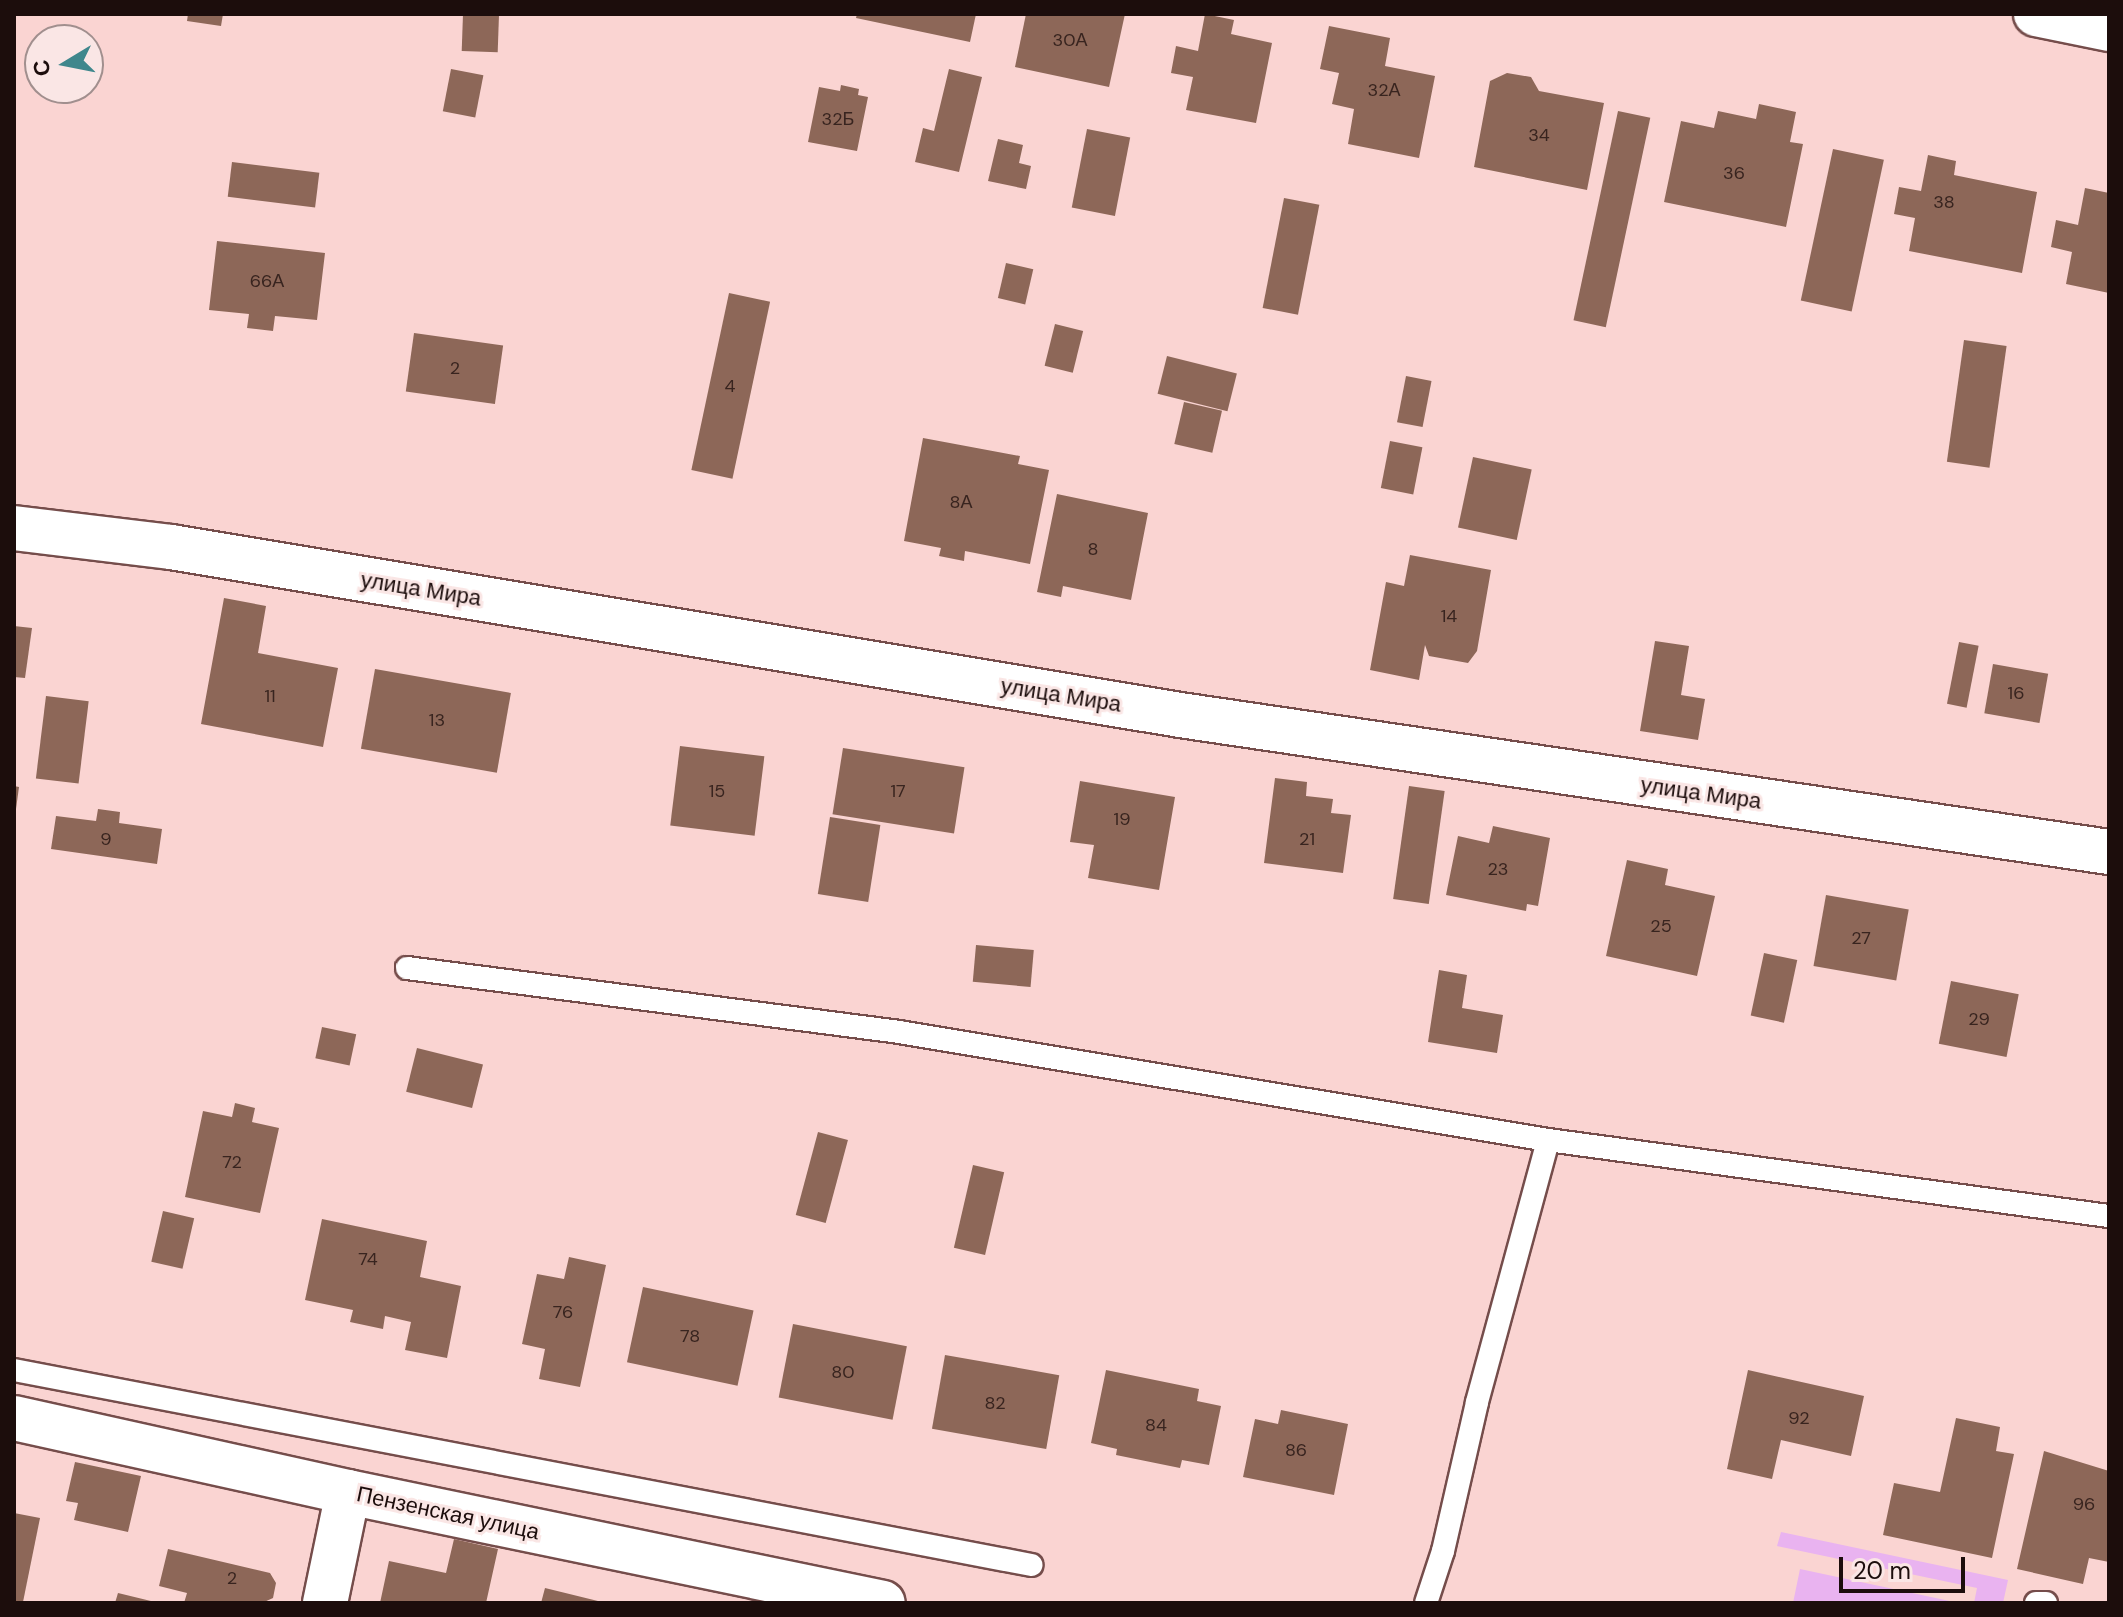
<!DOCTYPE html>
<meta charset="utf-8">
<style>
body{margin:0}
#map{position:relative;width:2123px;height:1617px;overflow:hidden;background:#fad4d2;font-family:"DM Sans",sans-serif}
div>[style]{position:absolute}
.green>*{inset:0;background:#e9b3f0}
.building>*{inset:0;background:#8d6758;transform-origin:0 0}
.roads{filter:drop-shadow(2px 0 #754d4b) drop-shadow(-2px 0 #754d4b) drop-shadow(0 2px #754d4b) drop-shadow(0 -2px #754d4b)}
.service>*{height:22px;margin:-11px;padding:0 11px;transform-origin:11px;border-radius:11px;background:#fff}
.minor>*{height:44px;margin:-22px;padding:0 22px;transform-origin:22px;border-radius:22px;background:#fff}
span{translate:-50% -50%;white-space:nowrap;text-align:center;line-height:1.15;-webkit-text-stroke:6px #fae6e5;paint-order:stroke}
.number-label{font-size:18px;color:#38241f}
.number-label span{-webkit-text-stroke-width:0}
.street-label{font-size:22px;color:#1c0d0c}
.frame{position:absolute;inset:0;border:16px solid #1c0d0c;pointer-events:none}
.north{position:absolute;left:24px;top:24px;width:80px;height:80px;box-sizing:border-box;background:#fae6e5;border:2px solid #a18f8e;border-radius:50%;rotate:260deg;font-size:22px;font-weight:700;line-height:32px;text-align:center;color:#1c0d0c}
.north::after{content:'';display:block;margin:auto;width:28px;height:36px;background:#3f878c;clip-path:polygon(50% 0,100% 100%,50% 72%,0 100%)}
.scale{position:absolute;left:1839px;top:1557px;width:126px;height:36px;box-sizing:border-box;border:4px solid #1c0d0c;border-top:0;padding-left:10px;font-size:24px;line-height:28px;white-space:nowrap;color:#1c0d0c;-webkit-text-stroke:6px #fae6e5;paint-order:stroke}
</style>
<div id="map">
<div class="green">
<i style="clip-path:polygon(1781px 1532px,2008px 1580px,2003px 1603px,1974px 1603px,1977px 1588px,1777px 1546px)"></i>
<i style="clip-path:polygon(1800px 1569px,1959px 1603px,1793px 1603px)"></i>
</div>
<div class="building">
<i style="clip-path:polygon(188px 14px,223px 14px,221px 26px,187px 21px)"></i>
<i style="left:463px;top:14px;width:36px;height:37px;rotate:2deg"></i>
<i style="clip-path:polygon(857px 14px,976px 14px,970px 42px,856px 18px)"></i>
<i style="clip-path:polygon(1026px 14px,1125px 14px,1109px 87px,1015px 67px)"></i>
<i style="clip-path:polygon(1205px 14px,1234px 20px,1231px 34px,1272px 43px,1256px 123px,1186px 110px,1193px 77px,1171px 73px,1176px 46px,1198px 51px)"></i>
<i style="clip-path:polygon(1329px 26px,1390px 38px,1385px 66px,1435px 76px,1419px 158px,1348px 144px,1354px 109px,1332px 104px,1339px 73px,1320px 69px)"></i>
<i style="left:451px;top:69px;width:33px;height:43px;rotate:11deg"></i>
<i style="clip-path:polygon(949px 69px,982px 77px,959px 172px,915px 162px,923px 128px,934px 131px)"></i>
<i style="clip-path:polygon(1507px 73px,1531px 77px,1539px 91px,1604px 103px,1587px 190px,1474px 167px,1490px 81px)"></i>
<i style="clip-path:polygon(841px 85px,859px 89px,858px 95px,868px 97px,857px 151px,808px 142px,819px 87px,840px 91px)"></i>
<i style="clip-path:polygon(1759px 104px,1796px 112px,1790px 142px,1803px 144px,1786px 227px,1664px 202px,1681px 121px,1714px 128px,1718px 111px,1756px 119px)"></i>
<i style="left:1618px;top:111px;width:33px;height:214px;rotate:12deg"></i>
<i style="left:1087px;top:129px;width:44px;height:80px;rotate:11deg"></i>
<i style="clip-path:polygon(998px 139px,1023px 145px,1019px 163px,1031px 166px,1026px 189px,988px 181px)"></i>
<i style="left:1833px;top:149px;width:52px;height:155px;rotate:12deg"></i>
<i style="clip-path:polygon(1928px 155px,1956px 161px,1954px 175px,2037px 192px,2022px 273px,1909px 251px,1915px 218px,1894px 214px,1899px 187px,1921px 191px)"></i>
<i style="left:232px;top:162px;width:88px;height:35px;rotate:7deg"></i>
<i style="clip-path:polygon(2085px 188px,2109px 193px,2109px 293px,2066px 284px,2072px 252px,2051px 247px,2056px 220px,2078px 225px)"></i>
<i style="left:1284px;top:198px;width:36px;height:112px;rotate:11deg"></i>
<i style="clip-path:polygon(217px 241px,325px 253px,317px 320px,275px 316px,273px 331px,247px 328px,249px 314px,209px 310px)"></i>
<i style="left:1006px;top:263px;width:28px;height:36px;rotate:13deg"></i>
<i style="left:729px;top:293px;width:42px;height:181px;rotate:12deg"></i>
<i style="left:1055px;top:324px;width:29px;height:43px;rotate:14deg"></i>
<i style="left:414px;top:333px;width:90px;height:59px;rotate:8deg"></i>
<i style="left:1964px;top:340px;width:43px;height:123px;rotate:8deg"></i>
<i style="left:1167px;top:356px;width:72px;height:39px;rotate:14deg"></i>
<i style="left:1406px;top:376px;width:26px;height:47px;rotate:11deg"></i>
<i style="left:1184px;top:402px;width:39px;height:43px;rotate:13deg"></i>
<i style="clip-path:polygon(923px 438px,1020px 456px,1018px 464px,1049px 470px,1030px 564px,965px 551px,964px 561px,939px 556px,941px 548px,904px 541px)"></i>
<i style="left:1390px;top:441px;width:33px;height:48px;rotate:11deg"></i>
<i style="left:1473px;top:457px;width:60px;height:72px;rotate:12deg"></i>
<i style="clip-path:polygon(1057px 494px,1148px 513px,1131px 600px,1063px 586px,1061px 597px,1037px 592px)"></i>
<i style="clip-path:polygon(1410px 555px,1491px 570px,1477px 651px,1468px 663px,1429px 656px,1425px 645px,1419px 680px,1370px 670px,1386px 582px,1404px 586px)"></i>
<i style="clip-path:polygon(224px 598px,266px 606px,258px 653px,338px 668px,323px 747px,201px 724px)"></i>
<i style="clip-path:polygon(14px 626px,32px 628px,25px 678px,14px 677px)"></i>
<i style="clip-path:polygon(1655px 641px,1689px 646px,1681px 695px,1705px 699px,1698px 740px,1640px 731px)"></i>
<i style="left:1959px;top:642px;width:20px;height:63px;rotate:11deg"></i>
<i style="left:1993px;top:664px;width:56px;height:50px;rotate:10deg"></i>
<i style="left:375px;top:669px;width:138px;height:81px;rotate:10deg"></i>
<i style="left:46px;top:696px;width:43px;height:83px;rotate:7deg"></i>
<i style="left:680px;top:746px;width:85px;height:80px;rotate:7deg"></i>
<i style="left:843px;top:748px;width:123px;height:67px;rotate:9deg"></i>
<i style="clip-path:polygon(1275px 778px,1307px 782px,1306px 796px,1333px 799px,1331px 813px,1351px 815px,1343px 873px,1264px 863px)"></i>
<i style="clip-path:polygon(1080px 781px,1175px 797px,1159px 890px,1088px 878px,1094px 845px,1070px 842px)"></i>
<i style="clip-path:polygon(14px 786px,19px 787px,16px 809px,14px 809px)"></i>
<i style="left:1409px;top:786px;width:36px;height:114px;rotate:8deg"></i>
<i style="clip-path:polygon(98px 809px,120px 812px,119px 823px,162px 829px,157px 864px,51px 849px,56px 816px,96px 821px)"></i>
<i style="left:830px;top:817px;width:51px;height:78px;rotate:9deg"></i>
<i style="clip-path:polygon(1493px 826px,1550px 838px,1538px 906px,1527px 904px,1526px 911px,1446px 895px,1458px 836px,1489px 843px)"></i>
<i style="clip-path:polygon(1627px 860px,1668px 869px,1665px 885px,1715px 896px,1697px 976px,1606px 956px)"></i>
<i style="left:1826px;top:895px;width:84px;height:72px;rotate:10deg"></i>
<i style="left:976px;top:945px;width:58px;height:37px;rotate:5deg"></i>
<i style="left:1764px;top:953px;width:34px;height:64px;rotate:12deg"></i>
<i style="clip-path:polygon(1439px 970px,1467px 975px,1462px 1008px,1503px 1015px,1497px 1053px,1428px 1042px)"></i>
<i style="left:1951px;top:981px;width:69px;height:64px;rotate:11deg"></i>
<i style="left:322px;top:1027px;width:35px;height:32px;rotate:12deg"></i>
<i style="left:417px;top:1048px;width:68px;height:45px;rotate:14deg"></i>
<i style="clip-path:polygon(235px 1103px,255px 1108px,252px 1122px,279px 1128px,260px 1213px,185px 1197px,203px 1111px,232px 1117px)"></i>
<i style="left:818px;top:1132px;width:31px;height:86px;rotate:15deg"></i>
<i style="left:973px;top:1165px;width:32px;height:85px;rotate:13deg"></i>
<i style="left:163px;top:1211px;width:32px;height:52px;rotate:13deg"></i>
<i style="clip-path:polygon(322px 1219px,427px 1241px,420px 1277px,461px 1286px,447px 1358px,405px 1350px,411px 1322px,385px 1316px,383px 1329px,350px 1322px,353px 1310px,305px 1300px)"></i>
<i style="clip-path:polygon(569px 1257px,606px 1265px,580px 1387px,539px 1379px,545px 1349px,522px 1344px,537px 1274px,564px 1279px)"></i>
<i style="left:643px;top:1287px;width:113px;height:77px;rotate:12deg"></i>
<i style="left:793px;top:1324px;width:116px;height:75px;rotate:11deg"></i>
<i style="left:945px;top:1355px;width:116px;height:75px;rotate:10deg"></i>
<i style="clip-path:polygon(1106px 1370px,1199px 1389px,1197px 1401px,1221px 1406px,1209px 1465px,1182px 1460px,1180px 1468px,1116px 1455px,1117px 1449px,1091px 1443px)"></i>
<i style="clip-path:polygon(1748px 1370px,1864px 1396px,1851px 1456px,1781px 1440px,1772px 1479px,1727px 1469px)"></i>
<i style="clip-path:polygon(1281px 1410px,1348px 1424px,1334px 1495px,1243px 1477px,1255px 1419px,1278px 1424px)"></i>
<i style="clip-path:polygon(1956px 1418px,2000px 1427px,1996px 1451px,2014px 1454px,1992px 1558px,1883px 1535px,1894px 1483px,1940px 1492px)"></i>
<i style="clip-path:polygon(2044px 1451px,2109px 1471px,2109px 1562px,2089px 1558px,2083px 1584px,2017px 1569px)"></i>
<i style="clip-path:polygon(75px 1462px,141px 1476px,128px 1532px,74px 1520px,78px 1503px,66px 1501px)"></i>
<i style="clip-path:polygon(14px 1513px,40px 1518px,23px 1602px,14px 1601px)"></i>
<i style="clip-path:polygon(454px 1539px,498px 1549px,486px 1603px,380px 1603px,389px 1561px,446px 1573px)"></i>
<i style="clip-path:polygon(168px 1549px,270px 1573px,276px 1583px,273px 1598px,262px 1603px,184px 1603px,187px 1593px,159px 1586px)"></i>
<i style="clip-path:polygon(545px 1588px,602px 1602px,601px 1603px,541px 1603px)"></i>
<i style="clip-path:polygon(118px 1593px,155px 1602px,155px 1603px,115px 1603px)"></i>
</div>
<div class="roads">
<div class="service">
<i style="left:407px;top:968px;width:496px;rotate:7.4deg"></i>
<i style="left:899px;top:1032px;width:658px;rotate:9.45deg"></i>
<i style="left:1548px;top:1140px;width:566px;rotate:7.72deg"></i>
<i style="left:14px;top:1370px;width:1036px;rotate:10.85deg"></i>
<i style="left:1426px;top:1603px;width:55px;rotate:-71.9deg"></i>
<i style="left:1443px;top:1551px;width:153px;rotate:-77.1deg"></i>
<i style="left:1477px;top:1402px;width:271px;rotate:-74.8deg"></i>
<i style="left:2036px;top:1603px;width:10px"></i>
</div>
<div class="minor">
<i style="left:2036px;top:14px;width:75px;rotate:11.6deg"></i>
<i style="left:14px;top:528px;width:158px;rotate:6.9deg"></i>
<i style="left:171px;top:547px;width:1023px;rotate:9.45deg"></i>
<i style="left:1180px;top:715px;width:939px;rotate:8.39deg"></i>
<i style="left:14px;top:1418px;width:342px;rotate:12.5deg"></i>
<i style="left:348px;top:1492px;width:546px;rotate:11.72deg"></i>
<i style="left:325px;top:1603px;width:113px;rotate:-78.3deg"></i>
</div>
</div>
<div class="number-label">
<span style="left:1070px;top:40px">30А</span>
<span style="left:1384px;top:90px">32А</span>
<span style="left:838px;top:119px">32Б</span>
<span style="left:1539px;top:135px">34</span>
<span style="left:1734px;top:173px">36</span>
<span style="left:1944px;top:202px">38</span>
<span style="left:267px;top:281px">66А</span>
<span style="left:455px;top:368px">2</span>
<span style="left:730px;top:386px">4</span>
<span style="left:961px;top:502px">8А</span>
<span style="left:1093px;top:549px">8</span>
<span style="left:1449px;top:616px">14</span>
<span style="left:2016px;top:693px">16</span>
<span style="left:270px;top:696px">11</span>
<span style="left:437px;top:720px">13</span>
<span style="left:717px;top:791px">15</span>
<span style="left:898px;top:791px">17</span>
<span style="left:1122px;top:819px">19</span>
<span style="left:106px;top:839px">9</span>
<span style="left:1307px;top:839px">21</span>
<span style="left:1498px;top:869px">23</span>
<span style="left:1661px;top:926px">25</span>
<span style="left:1861px;top:938px">27</span>
<span style="left:1979px;top:1019px">29</span>
<span style="left:232px;top:1162px">72</span>
<span style="left:368px;top:1259px">74</span>
<span style="left:563px;top:1312px">76</span>
<span style="left:690px;top:1336px">78</span>
<span style="left:843px;top:1372px">80</span>
<span style="left:995px;top:1403px">82</span>
<span style="left:1799px;top:1418px">92</span>
<span style="left:1156px;top:1425px">84</span>
<span style="left:1296px;top:1450px">86</span>
<span style="left:2084px;top:1504px">96</span>
<span style="left:232px;top:1578px">2</span>
</div>
<div class="street-label">
<span style="left:421px;top:589px;rotate:9deg">улица Мира</span>
<span style="left:1061px;top:695px;rotate:9deg">улица Мира</span>
<span style="left:1701px;top:793px;rotate:8deg">улица Мира</span>
<span style="left:448px;top:1513px;rotate:12deg">Пензенская улица</span>
</div>
<div class="frame"></div>
<div class="north">С</div>
<div class="scale">20 m</div>
</div>
